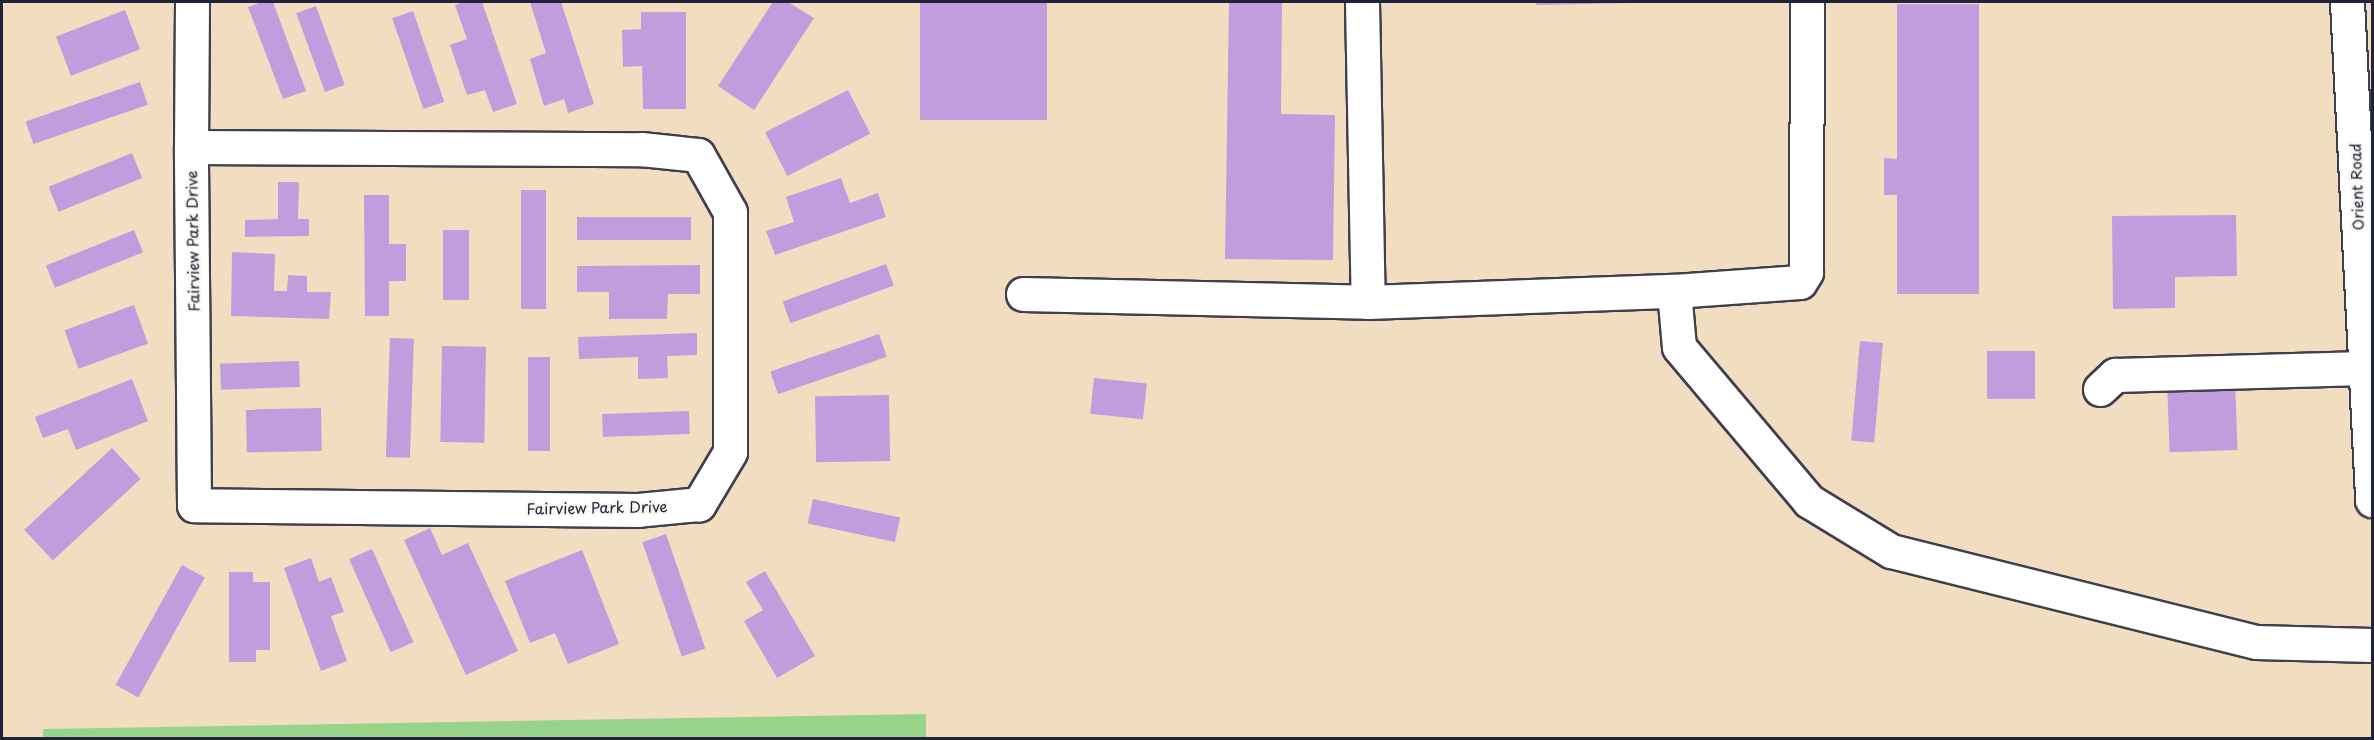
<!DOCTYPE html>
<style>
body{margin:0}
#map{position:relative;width:2374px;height:740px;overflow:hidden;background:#f1dec0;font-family:"Playpen Sans",sans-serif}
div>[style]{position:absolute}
.green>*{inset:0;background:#97d388}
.building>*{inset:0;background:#c09ddd;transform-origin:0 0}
.roads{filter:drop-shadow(2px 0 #413e4f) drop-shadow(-2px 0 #413e4f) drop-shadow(0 2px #413e4f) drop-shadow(0 -2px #413e4f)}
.minor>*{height:33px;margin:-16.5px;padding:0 16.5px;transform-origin:16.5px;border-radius:16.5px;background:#fff}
span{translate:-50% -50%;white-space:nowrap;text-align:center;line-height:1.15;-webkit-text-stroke:4.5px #f6f6f2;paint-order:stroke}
.street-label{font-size:15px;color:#22223b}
.frame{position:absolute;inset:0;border:3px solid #22223b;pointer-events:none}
</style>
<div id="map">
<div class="green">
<i style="clip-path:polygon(926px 714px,926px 738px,43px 738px,43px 729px)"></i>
</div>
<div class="building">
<i style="clip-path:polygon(262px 2px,273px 2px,306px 91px,283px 99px,248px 7px)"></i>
<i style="clip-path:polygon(464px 2px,482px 2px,517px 104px,493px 112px,485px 90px,467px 95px,450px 45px,467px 39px,455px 5px)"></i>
<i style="clip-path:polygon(530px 2px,561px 2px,594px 104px,568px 113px,564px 99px,544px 106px,530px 59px,546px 53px)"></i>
<i style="clip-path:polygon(773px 2px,788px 2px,814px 18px,754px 110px,718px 86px)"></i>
<i style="left:920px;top:2px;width:127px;height:118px"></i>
<i style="clip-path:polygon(1229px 2px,1282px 2px,1281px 114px,1335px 115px,1333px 260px,1225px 259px)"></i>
<i style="clip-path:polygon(1536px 2px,1631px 2px,1631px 3px,1536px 5px)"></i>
<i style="clip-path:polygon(1897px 4px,1979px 4px,1979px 294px,1897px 294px,1897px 195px,1884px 195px,1884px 158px,1897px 159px)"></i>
<i style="left:316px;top:6px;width:84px;height:21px;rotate:70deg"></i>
<i style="left:125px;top:10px;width:42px;height:74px;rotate:69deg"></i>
<i style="left:413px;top:11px;width:96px;height:22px;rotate:71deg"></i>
<i style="clip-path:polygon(641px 12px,686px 12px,686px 109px,643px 109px,642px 66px,623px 67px,622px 30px,641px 29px)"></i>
<i style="left:140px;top:82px;width:24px;height:121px;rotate:71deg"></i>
<i style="left:848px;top:90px;width:49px;height:93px;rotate:63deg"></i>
<i style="left:132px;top:153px;width:27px;height:90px;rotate:68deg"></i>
<i style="clip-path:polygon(841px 178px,850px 203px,878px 193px,886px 217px,775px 255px,766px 231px,794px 222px,786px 197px)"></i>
<i style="clip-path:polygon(278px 182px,299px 182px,298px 219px,309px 219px,309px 236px,245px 237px,245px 220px,278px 219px)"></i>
<i style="left:521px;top:190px;width:25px;height:119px"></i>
<i style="clip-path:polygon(364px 195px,389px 195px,389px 244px,406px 244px,406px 281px,389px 281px,389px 316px,365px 316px)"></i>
<i style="clip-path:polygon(2236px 215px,2237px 276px,2175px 277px,2175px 308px,2113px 309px,2112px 216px)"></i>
<i style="left:577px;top:217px;width:114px;height:23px"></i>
<i style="left:134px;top:230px;width:24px;height:95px;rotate:68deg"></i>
<i style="left:443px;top:230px;width:26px;height:70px"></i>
<i style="clip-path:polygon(232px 252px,275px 254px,274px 291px,287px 291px,288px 275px,307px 276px,307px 292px,331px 292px,329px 319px,231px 316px)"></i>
<i style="left:886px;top:264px;width:23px;height:110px;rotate:70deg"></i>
<i style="clip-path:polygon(700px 265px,700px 294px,668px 294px,667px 319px,609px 319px,609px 292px,577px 292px,577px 266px)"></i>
<i style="left:134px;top:305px;width:41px;height:74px;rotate:70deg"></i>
<i style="clip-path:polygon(697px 333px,697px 355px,667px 356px,668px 378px,638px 379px,638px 357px,579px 359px,578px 337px)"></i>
<i style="left:879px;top:334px;width:24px;height:115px;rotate:71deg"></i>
<i style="left:390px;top:338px;width:24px;height:119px;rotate:2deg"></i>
<i style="left:1860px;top:341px;width:23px;height:100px;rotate:5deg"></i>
<i style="left:442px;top:346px;width:44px;height:96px;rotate:1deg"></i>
<i style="left:1987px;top:351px;width:48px;height:48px"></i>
<i style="left:528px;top:357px;width:22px;height:94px"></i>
<i style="left:299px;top:361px;width:26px;height:79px;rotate:88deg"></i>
<i style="left:1094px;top:378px;width:53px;height:36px;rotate:6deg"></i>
<i style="left:2235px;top:378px;width:72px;height:68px;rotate:88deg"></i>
<i style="clip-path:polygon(132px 379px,148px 421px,76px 450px,68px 429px,43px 438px,35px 417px)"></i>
<i style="left:889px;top:395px;width:66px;height:74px;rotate:89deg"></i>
<i style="left:321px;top:408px;width:43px;height:75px;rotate:89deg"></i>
<i style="left:689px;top:411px;width:23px;height:87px;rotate:88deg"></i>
<i style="left:112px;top:448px;width:42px;height:120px;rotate:47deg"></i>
<i style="left:813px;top:499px;width:89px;height:25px;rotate:12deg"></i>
<i style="clip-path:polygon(430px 528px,442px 555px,468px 543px,518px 651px,466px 675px,404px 540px)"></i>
<i style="left:666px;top:534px;width:121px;height:25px;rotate:71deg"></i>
<i style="left:372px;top:549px;width:102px;height:25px;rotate:66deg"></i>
<i style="clip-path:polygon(582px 550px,619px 644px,568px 664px,555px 633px,530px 643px,505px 581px)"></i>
<i style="clip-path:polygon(311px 558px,319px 582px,331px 577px,344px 612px,331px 616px,347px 661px,321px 671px,284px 568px)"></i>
<i style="left:182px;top:565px;width:26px;height:137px;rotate:29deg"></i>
<i style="clip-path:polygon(765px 571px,815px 656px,777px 678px,744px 621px,763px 610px,746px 582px)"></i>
<i style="clip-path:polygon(229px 572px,253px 572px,253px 582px,270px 582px,270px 650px,256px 650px,256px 662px,229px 662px)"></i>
</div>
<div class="roads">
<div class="minor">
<i style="left:1362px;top:2px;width:300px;rotate:88.9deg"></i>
<i style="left:2347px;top:2px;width:499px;rotate:87.1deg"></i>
<i style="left:191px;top:147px;width:450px;rotate:0.3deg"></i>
<i style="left:641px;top:149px;width:57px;rotate:6deg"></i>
<i style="left:698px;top:155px;width:65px;rotate:60.7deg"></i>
<i style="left:730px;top:212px;width:240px;rotate:90deg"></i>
<i style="left:730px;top:452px;width:61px;rotate:120.8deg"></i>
<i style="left:699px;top:504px;width:61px;rotate:174.4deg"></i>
<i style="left:638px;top:510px;width:444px;rotate:-179.4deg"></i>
<i style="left:194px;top:505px;width:358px;rotate:-90.5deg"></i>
<i style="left:191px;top:147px;width:145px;rotate:-89.6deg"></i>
<i style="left:1674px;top:291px;width:126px;rotate:-4.1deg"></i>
<i style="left:1800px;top:282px;width:12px;rotate:-59deg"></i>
<i style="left:1806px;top:272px;width:270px;rotate:-89.8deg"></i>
<i style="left:1023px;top:294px;width:345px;rotate:1.3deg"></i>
<i style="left:1368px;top:302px;width:306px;rotate:-2.1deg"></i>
<i style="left:1674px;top:291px;width:56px;rotate:84.9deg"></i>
<i style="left:1679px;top:347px;width:202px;rotate:49.8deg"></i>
<i style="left:1809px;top:501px;width:96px;rotate:31.4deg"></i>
<i style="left:1891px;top:551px;width:376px;rotate:14deg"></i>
<i style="left:2256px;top:642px;width:116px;rotate:1.5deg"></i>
<i style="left:2100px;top:389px;width:21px;rotate:-43deg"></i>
<i style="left:2115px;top:375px;width:249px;rotate:-1.6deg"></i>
</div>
</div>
<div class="street-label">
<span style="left:2356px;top:187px;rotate:-92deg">Orient Road</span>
<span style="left:192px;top:241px;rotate:-91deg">Fairview Park Drive</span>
<span style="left:597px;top:507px;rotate:-1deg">Fairview Park Drive</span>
</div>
<div class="frame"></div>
</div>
